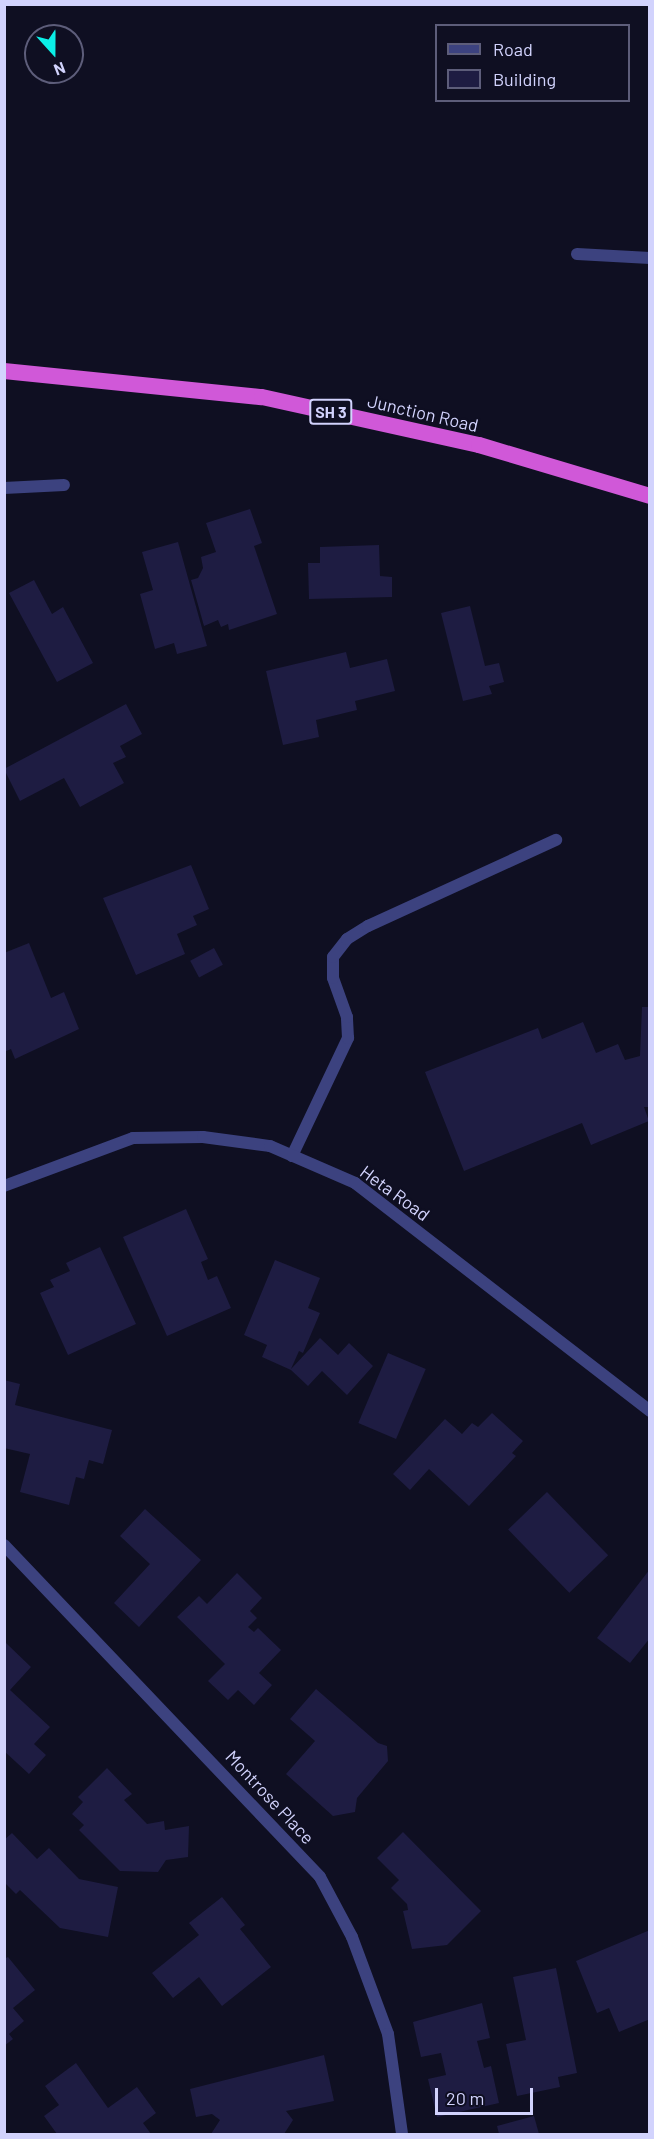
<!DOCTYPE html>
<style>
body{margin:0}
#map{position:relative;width:654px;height:2139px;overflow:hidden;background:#0f0f22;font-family:Barlow,sans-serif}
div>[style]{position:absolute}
.building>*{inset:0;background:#1e1c42;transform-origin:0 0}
.service>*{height:12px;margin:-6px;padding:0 6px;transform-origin:6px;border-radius:6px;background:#3c427f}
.minor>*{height:12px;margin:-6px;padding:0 6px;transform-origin:6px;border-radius:6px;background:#3c427f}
.trunk>*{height:16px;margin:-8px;padding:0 8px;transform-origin:8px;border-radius:8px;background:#d058d8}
span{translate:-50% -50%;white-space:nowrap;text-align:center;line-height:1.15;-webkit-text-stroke:4.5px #0f0f22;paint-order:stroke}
.shield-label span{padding:2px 4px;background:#0f0f22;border:2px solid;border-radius:4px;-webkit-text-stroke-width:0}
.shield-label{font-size:16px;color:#d2d3fd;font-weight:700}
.street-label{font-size:18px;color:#d2d3fd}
.frame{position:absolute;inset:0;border:6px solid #d2d3fd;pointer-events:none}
.legend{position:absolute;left:435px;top:24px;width:195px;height:78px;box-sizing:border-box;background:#0f0f22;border:2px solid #5d5d7a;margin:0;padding:8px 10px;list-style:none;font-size:18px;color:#d2d3fd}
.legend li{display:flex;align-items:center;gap:12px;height:30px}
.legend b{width:30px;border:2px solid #5d5d7a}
.north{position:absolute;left:24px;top:24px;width:60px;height:60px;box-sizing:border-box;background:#0f0f22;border:2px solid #5d5d7a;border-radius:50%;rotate:159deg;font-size:16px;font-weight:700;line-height:24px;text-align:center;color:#d2d3fd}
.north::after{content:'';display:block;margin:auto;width:21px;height:27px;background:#0befe7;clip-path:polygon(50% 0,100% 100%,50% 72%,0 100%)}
.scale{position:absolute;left:435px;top:2088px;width:98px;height:27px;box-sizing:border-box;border:3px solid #d2d3fd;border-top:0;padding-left:8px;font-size:18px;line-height:21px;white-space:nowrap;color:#d2d3fd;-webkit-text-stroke:4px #0f0f22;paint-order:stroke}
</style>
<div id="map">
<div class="building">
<i style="clip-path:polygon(250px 509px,262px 543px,254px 546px,277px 614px,229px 630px,228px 624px,221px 627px,218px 620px,204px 626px,191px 580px,198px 578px,203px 568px,201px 557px,216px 552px,206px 523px)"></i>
<i style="clip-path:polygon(178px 542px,207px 646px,177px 654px,174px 643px,155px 649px,140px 594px,153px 590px,142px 552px)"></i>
<i style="clip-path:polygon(379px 545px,380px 576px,392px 577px,392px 597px,309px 599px,308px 563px,320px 563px,320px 547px)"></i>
<i style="clip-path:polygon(34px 580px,52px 614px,63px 607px,93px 663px,57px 682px,9px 593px)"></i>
<i style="clip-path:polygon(470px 606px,485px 666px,499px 663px,504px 682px,489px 686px,492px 694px,463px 701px,441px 613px)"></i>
<i style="clip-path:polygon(346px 652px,350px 668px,387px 659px,395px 691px,355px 701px,357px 710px,316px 720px,319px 737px,283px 745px,266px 671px)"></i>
<i style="clip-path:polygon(126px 704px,142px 734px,120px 746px,126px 757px,113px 763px,124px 783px,80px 807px,64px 778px,20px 801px,4px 769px)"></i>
<i style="clip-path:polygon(191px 865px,209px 909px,193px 916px,197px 925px,177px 934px,185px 954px,136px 975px,103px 898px)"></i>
<i style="clip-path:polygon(29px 943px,51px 998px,64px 992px,79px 1029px,15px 1059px,11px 1049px,4px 1052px,4px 953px)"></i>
<i style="left:214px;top:948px;width:19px;height:27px;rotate:62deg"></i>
<i style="clip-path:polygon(642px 1007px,650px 1007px,650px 1107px,644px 1107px,649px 1121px,591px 1145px,582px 1123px,464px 1171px,425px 1072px,538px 1028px,542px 1039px,583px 1022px,596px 1053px,618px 1044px,625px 1060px,640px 1056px)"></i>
<i style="clip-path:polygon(186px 1209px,208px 1259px,201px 1262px,208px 1280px,217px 1276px,231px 1308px,167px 1336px,123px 1237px)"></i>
<i style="clip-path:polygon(100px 1247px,136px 1324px,68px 1355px,40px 1293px,54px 1287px,50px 1280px,70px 1271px,66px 1263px)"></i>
<i style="clip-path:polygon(275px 1260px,320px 1278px,308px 1308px,320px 1313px,303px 1353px,299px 1351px,291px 1369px,320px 1338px,338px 1355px,349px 1343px,373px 1366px,347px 1395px,322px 1371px,308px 1386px,291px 1370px,262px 1357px,267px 1345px,244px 1335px)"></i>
<i style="left:388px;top:1353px;width:41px;height:76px;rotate:23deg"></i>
<i style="clip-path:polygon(4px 1380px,20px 1384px,15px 1405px,112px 1430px,103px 1464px,89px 1460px,84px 1479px,76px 1477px,69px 1505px,20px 1492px,30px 1454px,4px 1448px)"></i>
<i style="clip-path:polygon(492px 1413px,523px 1441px,512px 1453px,516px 1456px,469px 1506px,429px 1469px,410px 1490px,393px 1474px,445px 1419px,462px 1434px,472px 1423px,478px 1427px)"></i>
<i style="left:547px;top:1492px;width:88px;height:54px;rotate:46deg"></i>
<i style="clip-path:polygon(145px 1509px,201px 1560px,139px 1627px,114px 1603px,150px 1564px,120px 1536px)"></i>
<i style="clip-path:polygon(650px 1569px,650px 1638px,630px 1663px,597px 1638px)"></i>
<i style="clip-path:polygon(237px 1573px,262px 1598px,250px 1611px,257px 1618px,248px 1627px,254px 1632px,258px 1628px,281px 1650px,259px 1673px,272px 1685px,254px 1705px,238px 1690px,228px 1700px,208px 1681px,225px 1664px,177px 1617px,199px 1596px,207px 1604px)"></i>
<i style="clip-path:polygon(6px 1643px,31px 1667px,10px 1690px,50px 1727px,34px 1744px,46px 1755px,29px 1774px,4px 1751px)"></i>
<i style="clip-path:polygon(316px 1689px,378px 1743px,387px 1746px,388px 1761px,357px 1798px,355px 1812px,333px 1816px,286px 1774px,315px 1741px,290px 1719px)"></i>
<i style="clip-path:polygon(107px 1768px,132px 1794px,124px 1800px,147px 1824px,164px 1821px,165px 1830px,189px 1826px,188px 1857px,166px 1860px,158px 1872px,120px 1871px,79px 1830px,84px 1825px,72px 1814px,83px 1802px,78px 1797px)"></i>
<i style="clip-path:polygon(403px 1832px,481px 1911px,447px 1945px,412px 1949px,403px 1911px,408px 1910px,407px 1904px,391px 1888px,399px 1880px,377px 1858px)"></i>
<i style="clip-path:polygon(12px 1833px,37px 1859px,49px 1848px,79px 1879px,118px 1887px,108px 1937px,60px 1928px,20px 1890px,16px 1894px,4px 1882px,4px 1840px)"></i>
<i style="clip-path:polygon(222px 1897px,245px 1925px,240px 1929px,271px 1967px,222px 2006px,199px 1977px,173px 1998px,152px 1973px,199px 1935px,189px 1923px)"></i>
<i style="clip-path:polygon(650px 1930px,650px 2019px,619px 2032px,609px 2008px,597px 2013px,576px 1961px)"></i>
<i style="clip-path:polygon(8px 1957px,35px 1990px,13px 2008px,24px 2021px,9px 2034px,13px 2039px,4px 2046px,4px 1959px)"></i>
<i style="clip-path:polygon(556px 1968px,577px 2073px,558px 2077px,560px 2087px,517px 2096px,506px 2044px,526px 2040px,513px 1977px)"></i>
<i style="clip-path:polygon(482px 2003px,490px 2038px,477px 2041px,484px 2068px,491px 2066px,499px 2103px,437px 2117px,428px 2079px,446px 2075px,441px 2053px,421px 2057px,413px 2022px)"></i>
<i style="clip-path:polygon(324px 2055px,334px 2101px,286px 2111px,293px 2120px,284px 2134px,211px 2134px,220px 2120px,212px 2114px,196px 2117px,190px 2089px)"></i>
<i style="clip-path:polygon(76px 2063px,108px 2108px,137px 2087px,156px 2113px,143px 2123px,151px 2134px,57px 2134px,44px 2116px,59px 2105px,45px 2086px)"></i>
<i style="clip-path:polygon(534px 2116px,539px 2134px,499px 2134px,497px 2126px)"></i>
</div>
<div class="service">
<i style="left:4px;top:488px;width:60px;rotate:-2.9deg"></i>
<i style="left:292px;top:1156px;width:131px;rotate:-64.6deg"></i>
<i style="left:348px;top:1038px;width:21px;rotate:-93deg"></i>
<i style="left:347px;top:1017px;width:41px;rotate:-109.7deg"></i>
<i style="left:333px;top:978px;width:21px;rotate:-90deg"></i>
<i style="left:333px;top:957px;width:23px;rotate:-52deg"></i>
<i style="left:347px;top:939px;width:25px;rotate:-32deg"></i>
<i style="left:368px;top:926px;width:207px;rotate:-24.6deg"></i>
</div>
<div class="minor">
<i style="left:577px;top:254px;width:73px;rotate:3.1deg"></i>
<i style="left:4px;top:1186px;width:138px;rotate:-20.4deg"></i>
<i style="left:133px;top:1138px;width:70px;rotate:-0.8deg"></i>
<i style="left:203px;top:1137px;width:68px;rotate:7.7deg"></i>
<i style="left:270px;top:1146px;width:93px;rotate:23.5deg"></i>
<i style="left:355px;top:1183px;width:373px;rotate:37.7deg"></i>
<i style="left:4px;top:1545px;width:458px;rotate:46.4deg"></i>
<i style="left:320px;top:1877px;width:68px;rotate:61.9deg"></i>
<i style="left:352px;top:1937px;width:103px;rotate:69.6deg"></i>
<i style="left:388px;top:2034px;width:101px;rotate:82deg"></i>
</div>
<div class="trunk">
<i style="left:4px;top:371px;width:259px;rotate:5.8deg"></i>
<i style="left:262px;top:397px;width:222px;rotate:12.5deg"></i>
<i style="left:479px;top:445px;width:178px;rotate:16.6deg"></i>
</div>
<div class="shield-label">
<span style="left:331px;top:412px">SH 3</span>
</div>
<div class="street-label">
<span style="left:423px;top:413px;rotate:13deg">Junction Road</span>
<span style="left:395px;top:1193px;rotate:36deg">Heta Road</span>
<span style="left:270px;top:1797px;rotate:47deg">Montrose Place</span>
</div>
<div class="frame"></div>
<ul class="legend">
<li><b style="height:8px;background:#3c427f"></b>Road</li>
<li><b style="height:16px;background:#1e1c42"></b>Building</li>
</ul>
<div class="north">N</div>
<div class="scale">20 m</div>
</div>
